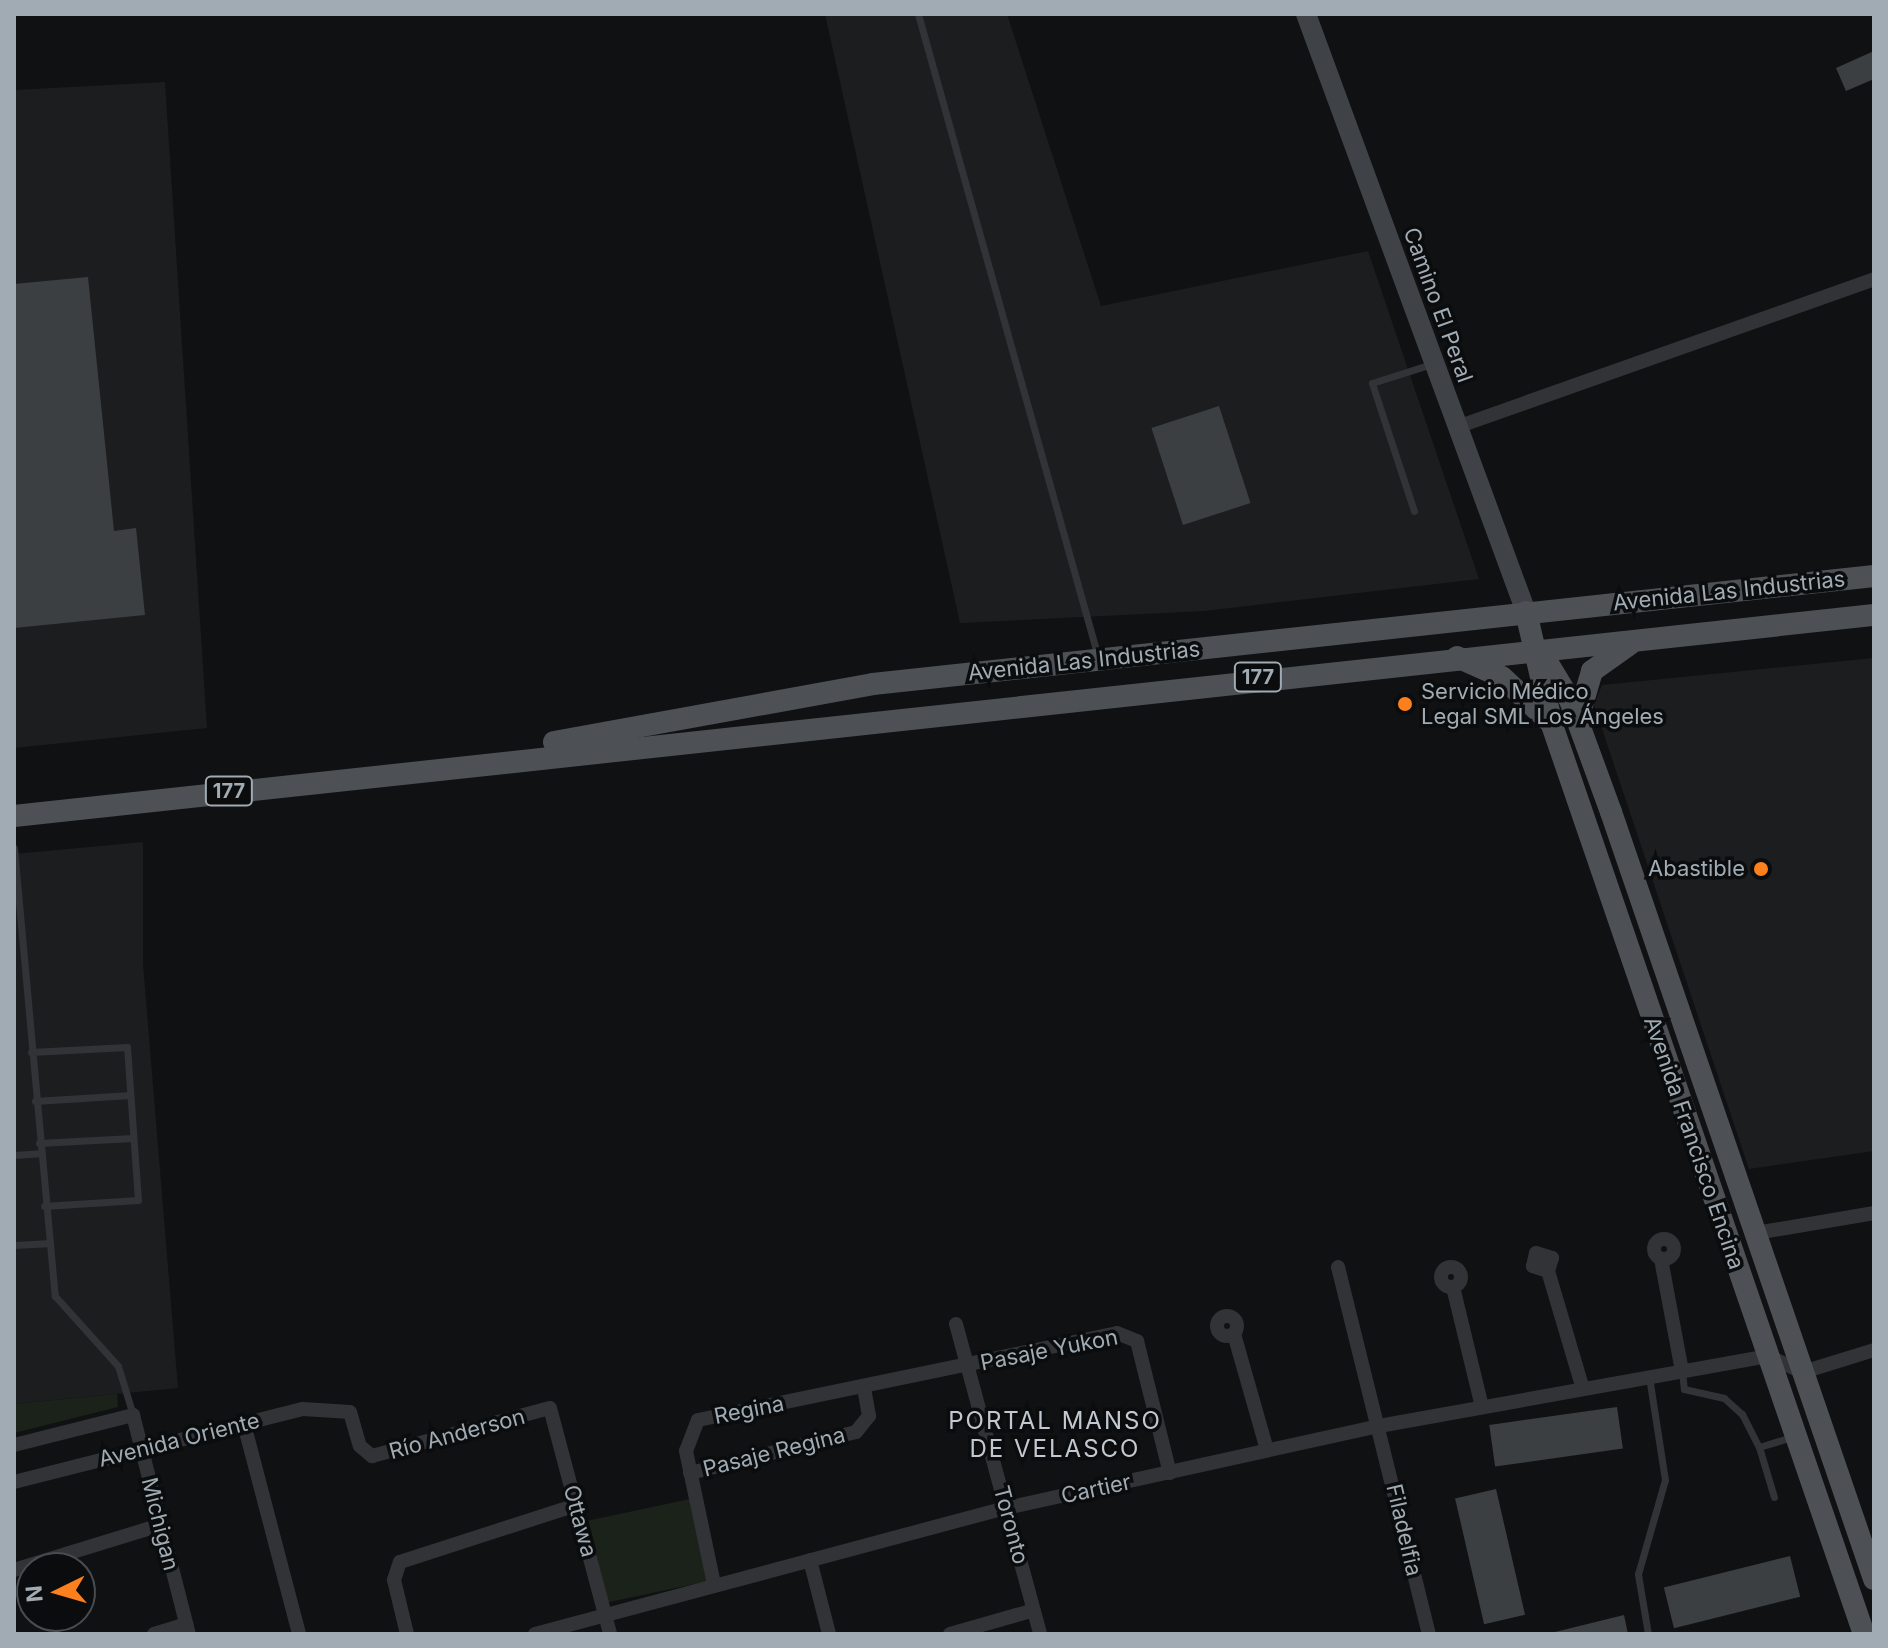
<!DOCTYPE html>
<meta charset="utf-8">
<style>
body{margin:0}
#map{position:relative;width:1888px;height:1648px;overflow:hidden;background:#101112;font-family:Inter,sans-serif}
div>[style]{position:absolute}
.built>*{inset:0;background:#1c1d1f}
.green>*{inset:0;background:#1b221a;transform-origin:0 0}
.building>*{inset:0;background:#3c3f42;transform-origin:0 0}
.lane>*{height:7px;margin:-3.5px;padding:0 3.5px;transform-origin:3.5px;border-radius:3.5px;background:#313337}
.street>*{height:14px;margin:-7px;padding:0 7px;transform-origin:7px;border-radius:7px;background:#313337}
.street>.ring{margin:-7px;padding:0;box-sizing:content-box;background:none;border:14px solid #313337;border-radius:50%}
.secondary>*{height:20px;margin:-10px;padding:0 10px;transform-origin:10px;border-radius:10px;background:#3f4347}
.primary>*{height:22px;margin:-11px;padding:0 11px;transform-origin:11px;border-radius:11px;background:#4d5156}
.dots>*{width:22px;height:22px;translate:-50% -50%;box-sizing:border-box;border:4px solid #0b0c0d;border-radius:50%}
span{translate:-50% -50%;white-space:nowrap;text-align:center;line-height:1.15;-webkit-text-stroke:7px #0b0c0d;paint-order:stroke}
.shield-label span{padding:2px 6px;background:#0b0c0d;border:2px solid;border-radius:6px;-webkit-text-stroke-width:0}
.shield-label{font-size:20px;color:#a0abb4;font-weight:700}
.street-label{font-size:22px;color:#a0abb4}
.poi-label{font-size:22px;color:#a0abb4}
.left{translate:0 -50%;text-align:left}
.right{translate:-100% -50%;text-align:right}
.neighbourhood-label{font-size:24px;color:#c2c8cf;letter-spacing:2px}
.frame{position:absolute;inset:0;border:16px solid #a0abb4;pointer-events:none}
.north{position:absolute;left:16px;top:1552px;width:80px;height:80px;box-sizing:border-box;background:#0b0c0d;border:2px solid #474c50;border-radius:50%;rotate:265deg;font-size:22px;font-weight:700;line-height:32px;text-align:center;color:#a0abb4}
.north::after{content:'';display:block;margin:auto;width:28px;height:36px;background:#fd801d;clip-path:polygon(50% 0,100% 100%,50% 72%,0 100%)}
</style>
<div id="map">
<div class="built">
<i style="clip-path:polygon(825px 14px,1007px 14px,1101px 306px,1368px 251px,1479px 579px,1204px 611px,960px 623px)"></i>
<i style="clip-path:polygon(165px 82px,207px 728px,14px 748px,14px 90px)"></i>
<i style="clip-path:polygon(1874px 658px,1874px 1151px,1749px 1169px,1594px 705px,1602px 685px)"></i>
<i style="clip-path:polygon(143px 842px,143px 964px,178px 1388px,14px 1404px,14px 854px)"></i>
</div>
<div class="green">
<i style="clip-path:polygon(117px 1394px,118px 1407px,14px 1433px,14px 1404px)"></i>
<i style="left:690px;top:1499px;width:84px;height:105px;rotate:78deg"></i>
</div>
<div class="building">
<i style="clip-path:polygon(1874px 51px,1874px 79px,1846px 91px,1836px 68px)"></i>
<i style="clip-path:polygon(88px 277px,114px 531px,136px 528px,145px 615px,14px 628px,14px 284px)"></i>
<i style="left:1219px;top:406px;width:102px;height:71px;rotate:72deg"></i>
<i style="left:1617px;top:1407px;width:42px;height:129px;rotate:82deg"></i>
<i style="left:1496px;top:1489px;width:129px;height:42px;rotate:77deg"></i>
<i style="left:1790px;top:1556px;width:42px;height:130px;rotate:76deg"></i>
<i style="clip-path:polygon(1624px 1615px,1628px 1634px,1551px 1634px,1551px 1633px)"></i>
</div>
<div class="lane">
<i style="left:918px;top:14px;width:668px;rotate:74.36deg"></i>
<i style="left:1414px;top:511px;width:135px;rotate:-108.2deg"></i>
<i style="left:1372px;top:383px;width:63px;rotate:-17.6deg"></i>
<i style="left:14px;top:848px;width:450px;rotate:84.8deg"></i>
<i style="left:55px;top:1296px;width:94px;rotate:48deg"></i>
<i style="left:118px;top:1366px;width:51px;rotate:73deg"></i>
<i style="left:31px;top:1052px;width:96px;rotate:-3deg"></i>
<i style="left:127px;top:1047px;width:153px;rotate:85.9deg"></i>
<i style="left:138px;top:1200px;width:94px;rotate:176.3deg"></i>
<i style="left:35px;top:1101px;width:95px;rotate:-3.6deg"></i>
<i style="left:39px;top:1143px;width:94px;rotate:-3deg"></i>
<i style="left:14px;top:1155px;width:26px;rotate:-4deg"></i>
<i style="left:14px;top:1245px;width:33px;rotate:-3deg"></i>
<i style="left:1682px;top:1371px;width:18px;rotate:84deg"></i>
<i style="left:1684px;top:1389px;width:41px;rotate:12.7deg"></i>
<i style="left:1724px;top:1398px;width:24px;rotate:42deg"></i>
<i style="left:1742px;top:1414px;width:37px;rotate:63deg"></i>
<i style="left:1774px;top:1497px;width:52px;rotate:-106.7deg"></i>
<i style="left:1759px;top:1447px;width:34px;rotate:-17deg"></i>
<i style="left:1648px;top:1634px;width:61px;rotate:-99.5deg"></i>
<i style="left:1638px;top:1574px;width:98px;rotate:-74deg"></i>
<i style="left:1665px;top:1480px;width:104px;rotate:-98.8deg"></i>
</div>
<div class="street">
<i style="left:1457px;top:427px;width:442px;rotate:-19.5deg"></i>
<i style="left:1756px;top:1233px;width:120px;rotate:-9.6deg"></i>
<i class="ring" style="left:1654px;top:1239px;width:6px;height:6px"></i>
<i style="left:1661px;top:1259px;width:114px;rotate:79.4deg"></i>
<i class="ring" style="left:1441px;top:1267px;width:6px;height:6px"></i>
<i style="left:1338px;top:1267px;width:378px;rotate:76.1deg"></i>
<i style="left:1548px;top:1271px;width:16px;rotate:-162deg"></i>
<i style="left:1533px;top:1266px;width:13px;rotate:-77deg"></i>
<i style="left:1536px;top:1253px;width:17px;rotate:17deg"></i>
<i style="left:1552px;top:1258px;width:14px;rotate:107deg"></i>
<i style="left:1548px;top:1271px;width:123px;rotate:73.5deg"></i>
<i style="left:1453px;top:1287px;width:123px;rotate:76.4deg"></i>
<i class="ring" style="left:1217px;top:1316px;width:6px;height:6px"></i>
<i style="left:956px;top:1324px;width:321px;rotate:74.8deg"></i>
<i style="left:1234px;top:1334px;width:121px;rotate:74.1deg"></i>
<i style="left:244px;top:1424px;width:217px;rotate:75.3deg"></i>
<i style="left:14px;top:1445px;width:123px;rotate:-14.1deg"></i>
<i style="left:133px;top:1415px;width:226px;rotate:75.7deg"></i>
<i style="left:690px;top:1473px;width:171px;rotate:-13.9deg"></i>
<i style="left:856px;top:1432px;width:21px;rotate:-51deg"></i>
<i style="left:869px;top:1416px;width:29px;rotate:-100deg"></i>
<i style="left:14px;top:1482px;width:298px;rotate:-14.2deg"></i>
<i style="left:303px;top:1409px;width:47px;rotate:3.7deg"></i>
<i style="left:350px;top:1412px;width:35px;rotate:74deg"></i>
<i style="left:360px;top:1446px;width:16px;rotate:40deg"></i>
<i style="left:372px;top:1456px;width:184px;rotate:-15.1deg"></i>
<i style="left:550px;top:1408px;width:234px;rotate:75.1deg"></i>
<i style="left:810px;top:1560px;width:76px;rotate:75.6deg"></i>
<i style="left:14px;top:1570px;width:153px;rotate:-17.1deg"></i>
<i style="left:714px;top:1584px;width:136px;rotate:-101.9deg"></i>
<i style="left:686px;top:1451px;width:33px;rotate:-69deg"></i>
<i style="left:698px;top:1420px;width:428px;rotate:-11.7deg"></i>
<i style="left:1117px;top:1333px;width:22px;rotate:22deg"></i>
<i style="left:1137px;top:1341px;width:136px;rotate:76deg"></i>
<i style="left:154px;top:1634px;width:34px;rotate:-17deg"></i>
<i style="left:407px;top:1634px;width:56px;rotate:-103.5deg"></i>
<i style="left:394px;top:1580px;width:19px;rotate:-72deg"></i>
<i style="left:400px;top:1562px;width:185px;rotate:-17.9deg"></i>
<i style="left:535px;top:1634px;width:488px;rotate:-15deg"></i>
<i style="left:1006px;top:1508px;width:382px;rotate:-12.4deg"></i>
<i style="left:1379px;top:1426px;width:395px;rotate:-10.2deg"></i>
<i style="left:1768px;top:1356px;width:38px;rotate:25deg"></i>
<i style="left:1803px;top:1372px;width:74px;rotate:-17.2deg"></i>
<i style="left:950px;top:1634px;width:87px;rotate:-15.9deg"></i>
</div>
<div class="secondary">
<i style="left:1306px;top:14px;width:637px;rotate:69.8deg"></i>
</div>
<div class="primary">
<i style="left:1526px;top:612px;width:116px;rotate:77deg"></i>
<i style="left:1552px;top:725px;width:961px;rotate:71.06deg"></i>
<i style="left:1541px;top:652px;width:56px;rotate:58.9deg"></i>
<i style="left:1570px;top:700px;width:119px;rotate:69.9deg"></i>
<i style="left:1611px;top:812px;width:811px;rotate:71.07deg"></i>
<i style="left:1457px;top:657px;width:49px;rotate:24deg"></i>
<i style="left:1502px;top:677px;width:64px;rotate:43.1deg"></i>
<i style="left:1578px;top:719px;width:50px;rotate:-73.7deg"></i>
<i style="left:1592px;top:671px;width:47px;rotate:-35.4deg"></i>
<i style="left:554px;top:742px;width:324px;rotate:-10.3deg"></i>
<i style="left:873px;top:684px;width:1007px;rotate:-6.16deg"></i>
<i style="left:14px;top:816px;width:1871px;rotate:-6.17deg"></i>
</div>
<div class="dots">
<i style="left:1405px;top:704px;background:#fd801d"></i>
<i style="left:1761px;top:869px;background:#fd801d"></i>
</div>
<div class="shield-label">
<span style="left:1258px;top:677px">177</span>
<span style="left:229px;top:791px">177</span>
</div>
<div class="street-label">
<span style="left:1438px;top:305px;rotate:70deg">Camino El Peral</span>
<span style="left:1729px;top:591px;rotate:-6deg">Avenida Las Industrias</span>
<span style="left:1084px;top:661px;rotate:-6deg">Avenida Las Industrias</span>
<span style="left:1694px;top:1143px;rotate:71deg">Avenida Francisco Encina</span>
<span style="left:1049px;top:1350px;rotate:-11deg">Pasaje Yukon</span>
<span style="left:749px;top:1410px;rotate:-11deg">Regina</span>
<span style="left:457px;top:1434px;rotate:-15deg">Río Anderson</span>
<span style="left:179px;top:1440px;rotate:-14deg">Avenida Oriente</span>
<span style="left:774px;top:1452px;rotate:-14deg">Pasaje Regina</span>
<span style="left:1096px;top:1489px;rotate:-12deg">Cartier</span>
<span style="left:580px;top:1521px;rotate:75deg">Ottawa</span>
<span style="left:160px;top:1524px;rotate:76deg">Michigan</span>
<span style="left:1011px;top:1525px;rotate:75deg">Toronto</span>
<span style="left:1404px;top:1530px;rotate:77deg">Filadelfia</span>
</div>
<div class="poi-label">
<span class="left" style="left:1421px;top:704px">Servicio Médico<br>Legal SML Los Ángeles</span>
<span class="right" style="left:1745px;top:869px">Abastible</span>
</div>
<div class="neighbourhood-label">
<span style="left:1055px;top:1435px">PORTAL MANSO<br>DE VELASCO</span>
</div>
<div class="frame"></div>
<div class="north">N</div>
</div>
